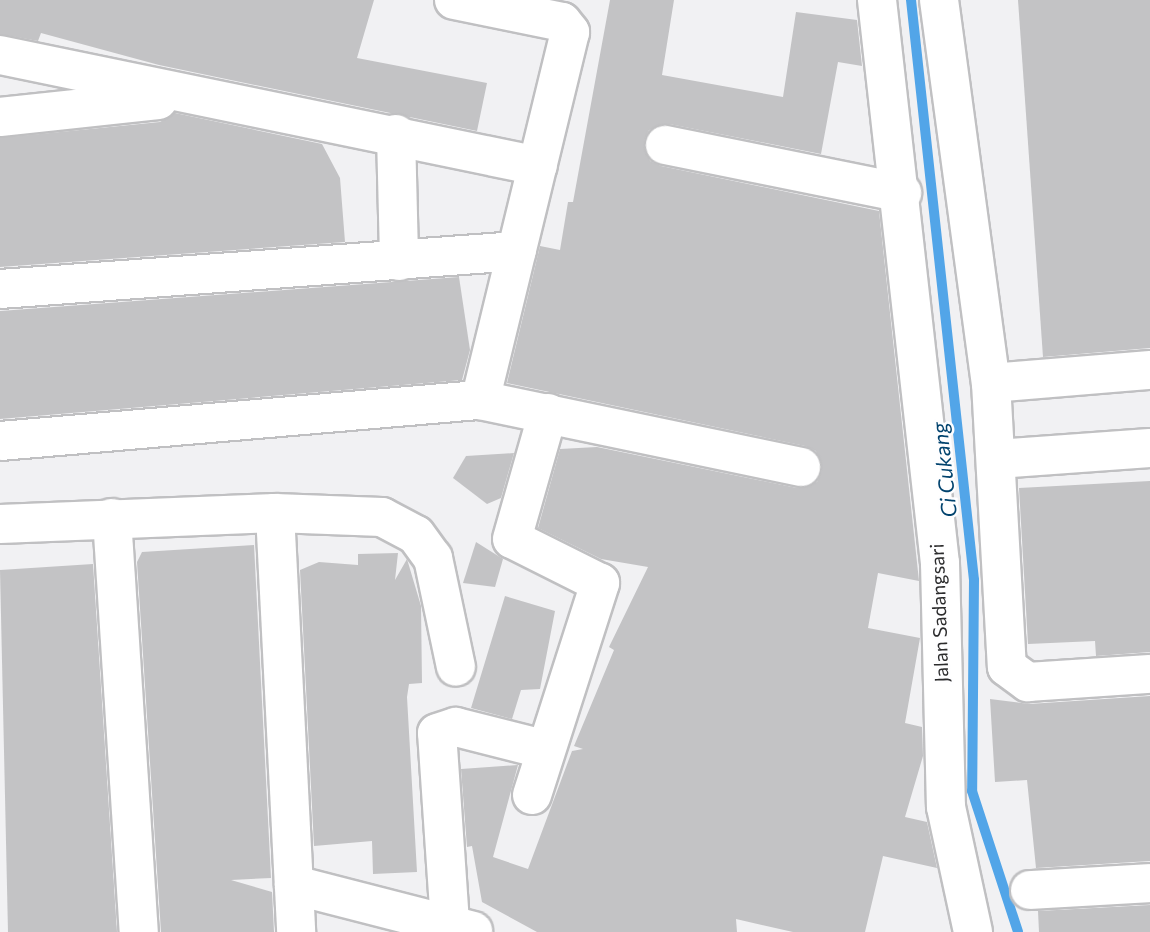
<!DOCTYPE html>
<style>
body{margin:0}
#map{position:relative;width:1150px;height:932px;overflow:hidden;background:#f1f1f3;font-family:Commissioner,sans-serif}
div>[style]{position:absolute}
.stream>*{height:10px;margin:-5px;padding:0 5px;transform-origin:5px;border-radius:5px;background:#52a5e8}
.building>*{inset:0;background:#c3c3c5}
.roads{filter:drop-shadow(2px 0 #c0c0c2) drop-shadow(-2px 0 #c0c0c2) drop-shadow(0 2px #c0c0c2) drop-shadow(0 -2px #c0c0c2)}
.minor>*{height:38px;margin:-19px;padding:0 19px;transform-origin:19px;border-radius:19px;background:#fff}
span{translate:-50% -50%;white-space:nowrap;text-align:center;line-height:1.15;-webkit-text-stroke:5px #fefeff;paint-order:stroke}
.street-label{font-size:19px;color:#2c2c2d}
.water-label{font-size:21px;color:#00426d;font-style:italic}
</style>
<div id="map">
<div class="stream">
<i style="left:911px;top:0;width:583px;rotate:83.8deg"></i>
<i style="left:974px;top:580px;width:211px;rotate:90.5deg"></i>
<i style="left:972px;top:791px;width:148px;rotate:71.9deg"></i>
</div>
<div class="building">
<i style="clip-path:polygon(0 0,374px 0,357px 58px,487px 83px,477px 131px,159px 65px,41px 33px,38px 41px,0 34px)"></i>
<i style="clip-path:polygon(610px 0,674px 0,662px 75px,783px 97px,796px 12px,857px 20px,862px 66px,838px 62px,821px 154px,669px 124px,649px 130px,644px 141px,650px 161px,661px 166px,879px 211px,919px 581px,878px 573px,868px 628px,920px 638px,905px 723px,922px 727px,923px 756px,905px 817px,927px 822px,937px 868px,883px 856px,865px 932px,793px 932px,736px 919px,737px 932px,537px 932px,482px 902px,472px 846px,467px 847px,461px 769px,518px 765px,493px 857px,528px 869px,572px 751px,583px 749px,574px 746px,614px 650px,609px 647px,648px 567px,601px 559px,538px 528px,560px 449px,597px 447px,797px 488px,817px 482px,822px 471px,816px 451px,805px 446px,507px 383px,540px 246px,560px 250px,568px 202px,573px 202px)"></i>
<i style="clip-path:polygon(1018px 0,1150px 0,1150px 348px,1043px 357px)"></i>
<i style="clip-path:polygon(175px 113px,322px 144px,340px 178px,345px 242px,0 267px,0 138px,160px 122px)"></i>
<i style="clip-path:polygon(459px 277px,470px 350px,462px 380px,0 419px,0 311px)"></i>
<i style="clip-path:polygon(514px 453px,501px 498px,487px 504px,453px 478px,466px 456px)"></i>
<i style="clip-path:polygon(1150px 481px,1150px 652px,1096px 656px,1095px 641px,1028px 644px,1019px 488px)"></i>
<i style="clip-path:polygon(476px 542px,503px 559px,495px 587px,463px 583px)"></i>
<i style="clip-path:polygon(254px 545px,271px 878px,231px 880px,272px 892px,274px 932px,161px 932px,137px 562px,142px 552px)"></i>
<i style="clip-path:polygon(398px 553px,395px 580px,407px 559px,421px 606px,422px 683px,409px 684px,407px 697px,417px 872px,373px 874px,372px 841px,314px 846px,300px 570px,319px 562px,358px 565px,358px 554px)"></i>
<i style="clip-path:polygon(93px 564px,117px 932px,8px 932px,0 570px)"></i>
<i style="clip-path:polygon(505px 596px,555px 611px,540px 689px,521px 690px,512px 719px,471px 708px)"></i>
<i style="clip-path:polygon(1150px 696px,1150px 861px,1036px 868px,1027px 780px,995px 782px,990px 699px,1029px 704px)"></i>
<i style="clip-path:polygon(1150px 905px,1150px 932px,1039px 932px,1038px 911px)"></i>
</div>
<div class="roads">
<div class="minor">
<i style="left:454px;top:0;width:110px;rotate:11.5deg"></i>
<i style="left:562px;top:22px;width:13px;rotate:51deg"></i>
<i style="left:570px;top:32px;width:379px;rotate:103.7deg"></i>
<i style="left:877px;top:0;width:567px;rotate:83.62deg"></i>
<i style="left:940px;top:563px;width:244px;rotate:88.6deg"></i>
<i style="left:946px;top:807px;width:128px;rotate:77.8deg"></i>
<i style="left:939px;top:0;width:387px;rotate:82.3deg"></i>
<i style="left:991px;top:383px;width:284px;rotate:86.8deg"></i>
<i style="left:1007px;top:667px;width:26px;rotate:36deg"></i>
<i style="left:1028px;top:682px;width:122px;rotate:-3.8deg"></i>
<i style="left:0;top:55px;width:549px;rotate:11.66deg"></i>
<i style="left:0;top:117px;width:159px;rotate:-6.1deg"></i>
<i style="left:396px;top:134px;width:127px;rotate:88.6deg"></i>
<i style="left:665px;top:145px;width:242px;rotate:11.4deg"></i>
<i style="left:0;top:289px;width:518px;rotate:-4.2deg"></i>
<i style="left:991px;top:383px;width:160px;rotate:-4.7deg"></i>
<i style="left:0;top:441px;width:482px;rotate:-4.9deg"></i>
<i style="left:480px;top:400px;width:328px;rotate:11.8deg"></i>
<i style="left:997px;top:459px;width:153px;rotate:-4.1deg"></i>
<i style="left:275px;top:513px;width:420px;rotate:87.1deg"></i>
<i style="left:112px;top:518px;width:415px;rotate:86.3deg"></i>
<i style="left:0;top:524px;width:275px;rotate:-2.3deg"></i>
<i style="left:275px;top:513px;width:107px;rotate:2.1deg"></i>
<i style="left:382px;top:517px;width:38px;rotate:28deg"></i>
<i style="left:416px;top:535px;width:29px;rotate:54deg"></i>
<i style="left:433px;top:558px;width:111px;rotate:78.1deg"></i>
<i style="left:532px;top:795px;width:223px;rotate:-72.2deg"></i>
<i style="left:600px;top:583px;width:98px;rotate:-153.4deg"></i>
<i style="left:512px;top:539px;width:131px;rotate:-74.1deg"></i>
<i style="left:294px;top:885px;width:185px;rotate:14.4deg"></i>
<i style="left:1030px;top:890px;width:120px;rotate:-3.3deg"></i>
<i style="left:450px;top:923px;width:190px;rotate:-93.9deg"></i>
<i style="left:437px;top:733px;width:20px;rotate:-18deg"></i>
<i style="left:456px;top:727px;width:90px;rotate:14.2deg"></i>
</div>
</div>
<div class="street-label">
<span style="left:939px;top:613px;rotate:-92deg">Jalan Sadangsari</span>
</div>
<div class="water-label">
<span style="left:944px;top:470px;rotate:-96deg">Ci Cukang</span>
</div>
</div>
